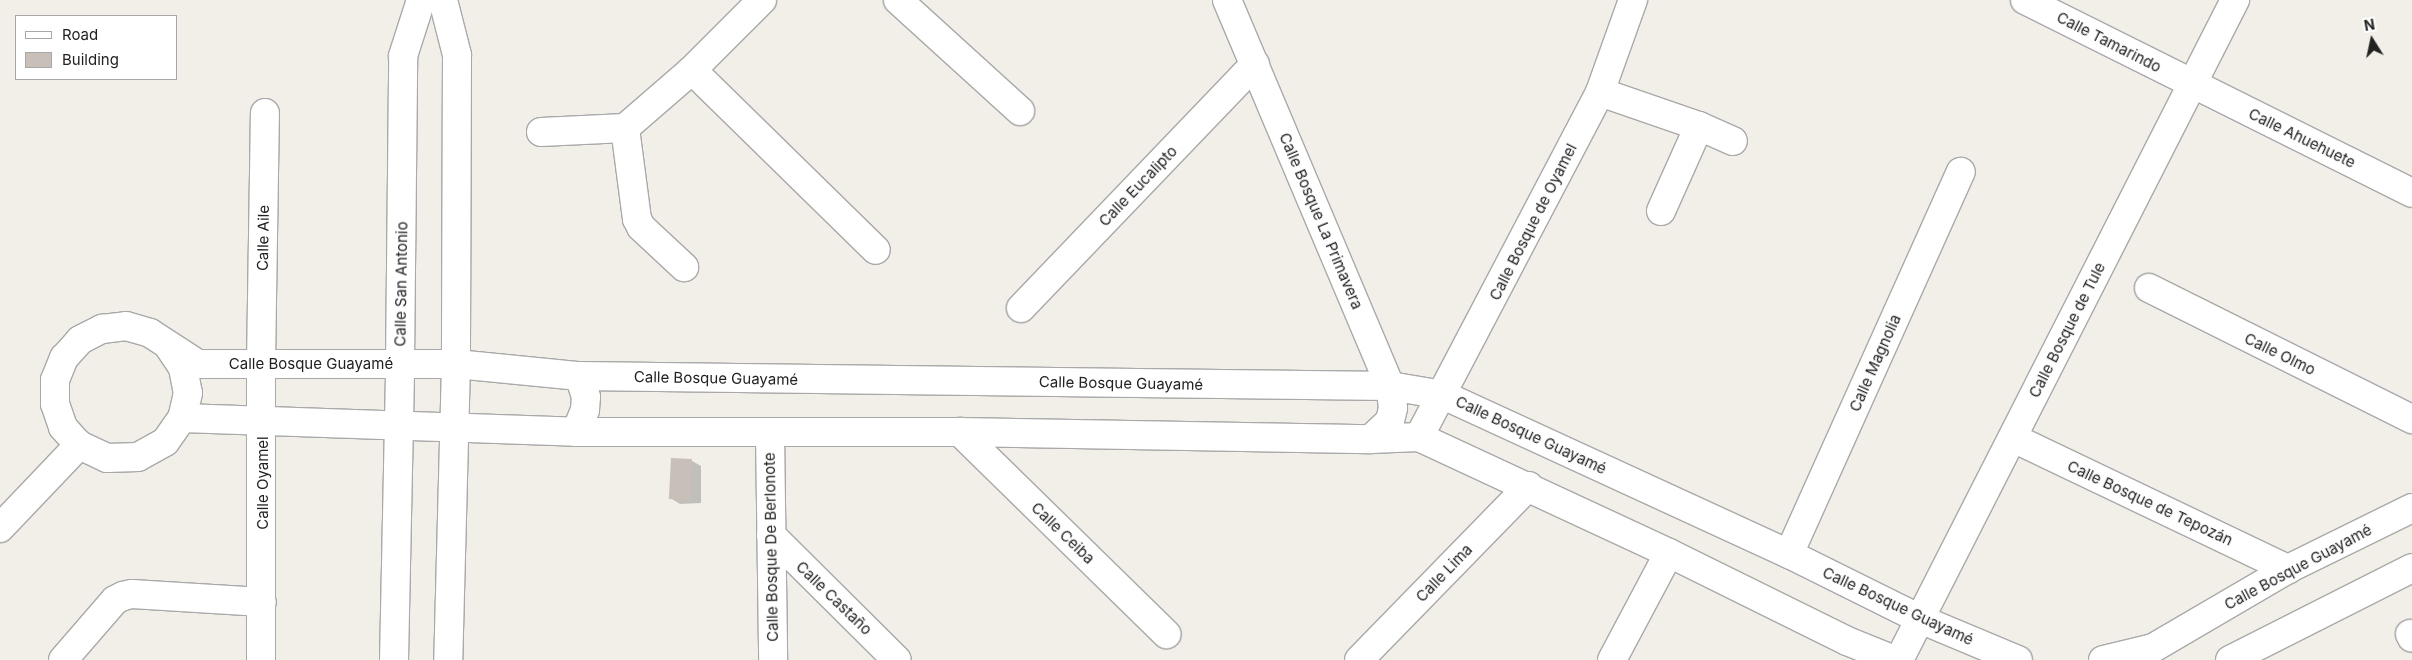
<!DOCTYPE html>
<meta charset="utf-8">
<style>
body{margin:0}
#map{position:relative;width:2412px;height:660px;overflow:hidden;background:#f2efe9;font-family:Inter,sans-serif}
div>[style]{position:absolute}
.shadow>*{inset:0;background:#0003}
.building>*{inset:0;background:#c7bfb8;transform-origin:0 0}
.roads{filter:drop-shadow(1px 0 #a9a9a9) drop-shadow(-1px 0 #a9a9a9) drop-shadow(0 1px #a9a9a9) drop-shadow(0 -1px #a9a9a9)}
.minor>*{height:28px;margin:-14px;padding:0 14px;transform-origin:14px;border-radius:14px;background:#fff}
span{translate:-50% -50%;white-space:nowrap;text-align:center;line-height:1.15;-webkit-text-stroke:4.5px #fff;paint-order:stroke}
.street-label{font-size:15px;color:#222}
.legend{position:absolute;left:15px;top:15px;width:162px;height:65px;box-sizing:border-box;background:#fff;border:1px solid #a7a7a7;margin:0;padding:6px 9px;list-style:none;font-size:15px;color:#222}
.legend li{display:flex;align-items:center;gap:10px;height:25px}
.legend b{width:25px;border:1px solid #a7a7a7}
.north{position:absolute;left:2347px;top:15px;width:50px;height:50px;-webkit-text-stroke:4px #fff;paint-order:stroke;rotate:350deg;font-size:14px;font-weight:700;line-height:20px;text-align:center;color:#222}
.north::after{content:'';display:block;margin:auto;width:18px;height:22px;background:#222;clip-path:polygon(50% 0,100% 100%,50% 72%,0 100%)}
</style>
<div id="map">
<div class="shadow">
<i style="clip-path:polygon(672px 460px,692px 461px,701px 466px,701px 503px,680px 504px,672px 499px)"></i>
</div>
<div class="building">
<i style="left:671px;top:458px;width:21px;height:41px;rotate:3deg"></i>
</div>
<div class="roads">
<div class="minor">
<i style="left:443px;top:0;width:57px;rotate:75.7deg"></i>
<i style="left:457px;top:55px;width:309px;rotate:90.2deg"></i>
<i style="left:456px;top:364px;width:296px;rotate:91.5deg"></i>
<i style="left:898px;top:0;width:165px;rotate:42.3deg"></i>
<i style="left:1227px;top:0;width:419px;rotate:67.1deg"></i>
<i style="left:1390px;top:386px;width:22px;rotate:82deg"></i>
<i style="left:1393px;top:408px;width:13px;rotate:103deg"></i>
<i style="left:1390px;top:421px;width:26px;rotate:137deg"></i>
<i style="left:2025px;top:0;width:432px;rotate:26.5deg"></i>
<i style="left:692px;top:70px;width:257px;rotate:44.4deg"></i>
<i style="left:1600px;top:92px;width:105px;rotate:19deg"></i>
<i style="left:1699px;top:126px;width:37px;rotate:24deg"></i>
<i style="left:625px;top:128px;width:92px;rotate:82.5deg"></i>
<i style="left:637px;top:219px;width:9px;rotate:63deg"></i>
<i style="left:641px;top:227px;width:59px;rotate:42.9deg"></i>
<i style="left:541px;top:132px;width:84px;rotate:-2.7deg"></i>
<i style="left:625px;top:128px;width:89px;rotate:-40.9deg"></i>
<i style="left:692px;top:70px;width:99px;rotate:-45deg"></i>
<i style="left:1661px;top:211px;width:93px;rotate:-65.9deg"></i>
<i style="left:2149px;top:288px;width:294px;rotate:26.5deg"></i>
<i style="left:1021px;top:308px;width:338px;rotate:-46.2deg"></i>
<i style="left:169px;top:347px;width:25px;rotate:56deg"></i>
<i style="left:183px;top:368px;width:25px;rotate:79deg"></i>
<i style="left:188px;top:393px;width:26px;rotate:103deg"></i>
<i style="left:182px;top:418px;width:29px;rotate:125deg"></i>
<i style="left:165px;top:442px;width:31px;rotate:151deg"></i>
<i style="left:138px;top:457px;width:31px;rotate:178deg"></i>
<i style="left:107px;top:458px;width:31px;rotate:-155deg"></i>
<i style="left:79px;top:445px;width:24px;rotate:-132deg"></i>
<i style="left:63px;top:427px;width:24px;rotate:-109deg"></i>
<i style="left:55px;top:404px;width:24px;rotate:-90deg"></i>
<i style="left:55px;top:380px;width:24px;rotate:-68deg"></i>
<i style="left:64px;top:358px;width:24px;rotate:-48deg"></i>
<i style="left:80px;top:340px;width:25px;rotate:-27deg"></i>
<i style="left:102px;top:329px;width:24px;rotate:-7deg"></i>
<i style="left:126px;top:326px;width:25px;rotate:16deg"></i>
<i style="left:150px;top:333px;width:57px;rotate:32.9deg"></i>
<i style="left:198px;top:364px;width:258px"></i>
<i style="left:456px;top:364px;width:124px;rotate:5.6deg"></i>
<i style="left:579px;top:376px;width:811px;rotate:0.71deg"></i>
<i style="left:1390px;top:386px;width:54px;rotate:9.6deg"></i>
<i style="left:1443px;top:395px;width:381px;rotate:24.7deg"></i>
<i style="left:1789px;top:554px;width:146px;rotate:26.4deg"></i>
<i style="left:1920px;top:619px;width:106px;rotate:22.7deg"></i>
<i style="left:182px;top:418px;width:394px;rotate:2deg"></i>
<i style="left:576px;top:432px;width:384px"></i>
<i style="left:960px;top:432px;width:411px;rotate:1deg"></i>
<i style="left:1371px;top:439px;width:48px;rotate:-2.4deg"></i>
<i style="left:1419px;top:437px;width:276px;rotate:24.9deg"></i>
<i style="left:1669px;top:553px;width:199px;rotate:26.3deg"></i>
<i style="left:1847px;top:641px;width:51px;rotate:22deg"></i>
<i style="left:576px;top:432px;width:24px;rotate:-68deg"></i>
<i style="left:585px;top:410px;width:13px;rotate:-86deg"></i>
<i style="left:586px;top:397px;width:22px;rotate:-108deg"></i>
<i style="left:960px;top:432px;width:289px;rotate:44.4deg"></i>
<i style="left:770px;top:433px;width:227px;rotate:89.2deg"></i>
<i style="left:1419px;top:437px;width:390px;rotate:-62.3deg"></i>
<i style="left:1600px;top:92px;width:98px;rotate:-70.3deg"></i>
<i style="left:2013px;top:438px;width:305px;rotate:25.5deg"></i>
<i style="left:0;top:528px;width:115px;rotate:-46.4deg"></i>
<i style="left:771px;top:535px;width:177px;rotate:44.8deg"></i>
<i style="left:1789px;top:554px;width:419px;rotate:-65.8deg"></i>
<i style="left:2410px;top:634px;width:4px;rotate:63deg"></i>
<i style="left:63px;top:660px;width:79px;rotate:-49.1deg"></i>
<i style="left:115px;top:600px;width:9px;rotate:-27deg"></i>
<i style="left:123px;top:596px;width:9px;rotate:-13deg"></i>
<i style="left:132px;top:594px;width:130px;rotate:3.5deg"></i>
<i style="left:261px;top:660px;width:296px;rotate:-90deg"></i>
<i style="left:261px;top:364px;width:251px;rotate:-89.1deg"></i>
<i style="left:394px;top:660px;width:296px;rotate:-88.8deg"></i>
<i style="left:400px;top:364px;width:308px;rotate:-89.4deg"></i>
<i style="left:403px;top:56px;width:59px;rotate:-72.2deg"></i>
<i style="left:1359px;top:660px;width:243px;rotate:-45.7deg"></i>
<i style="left:1612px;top:660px;width:121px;rotate:-62deg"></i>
<i style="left:1899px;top:660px;width:741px;rotate:-63.02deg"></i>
<i style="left:2103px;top:660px;width:51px;rotate:-13.5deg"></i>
<i style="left:2153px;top:648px;width:156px;rotate:-30.3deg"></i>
<i style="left:2288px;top:569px;width:138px;rotate:-26.2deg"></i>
<i style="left:2230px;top:660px;width:204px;rotate:-26.8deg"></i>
</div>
</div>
<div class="street-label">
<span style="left:2109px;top:42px;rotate:27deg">Calle Tamarindo</span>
<span style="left:2302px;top:138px;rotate:26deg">Calle Ahuehuete</span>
<span style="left:1138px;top:186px;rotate:-46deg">Calle Eucalipto</span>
<span style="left:1321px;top:221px;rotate:67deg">Calle Bosque La Primavera</span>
<span style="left:1533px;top:222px;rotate:-63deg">Calle Bosque de Oyamel</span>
<span style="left:263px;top:238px;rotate:-89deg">Calle Aile</span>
<span style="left:401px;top:284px;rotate:-89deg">Calle San Antonio</span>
<span style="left:2067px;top:330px;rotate:-63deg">Calle Bosque de Tule</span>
<span style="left:2280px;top:354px;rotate:26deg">Calle Olmo</span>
<span style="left:1875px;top:363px;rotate:-66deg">Calle Magnolia</span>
<span style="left:311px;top:364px">Calle Bosque Guayamé</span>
<span style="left:716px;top:378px;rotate:1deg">Calle Bosque Guayamé</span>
<span style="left:1121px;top:383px;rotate:1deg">Calle Bosque Guayamé</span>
<span style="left:1531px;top:435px;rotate:25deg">Calle Bosque Guayamé</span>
<span style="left:263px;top:483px;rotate:-90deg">Calle Oyamel</span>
<span style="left:2150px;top:503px;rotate:25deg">Calle Bosque de Tepozán</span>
<span style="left:1063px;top:533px;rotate:44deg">Calle Ceiba</span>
<span style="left:771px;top:547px;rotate:-91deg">Calle Bosque De Berlonote</span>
<span style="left:2298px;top:567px;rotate:-28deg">Calle Bosque Guayamé</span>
<span style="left:1444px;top:573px;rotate:-46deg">Calle Lima</span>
<span style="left:834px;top:598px;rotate:44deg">Calle Castaño</span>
<span style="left:1898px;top:606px;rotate:25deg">Calle Bosque Guayamé</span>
</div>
<ul class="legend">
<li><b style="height:6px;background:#fff"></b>Road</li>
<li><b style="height:14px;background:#c7bfb8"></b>Building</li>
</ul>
<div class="north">N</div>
</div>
